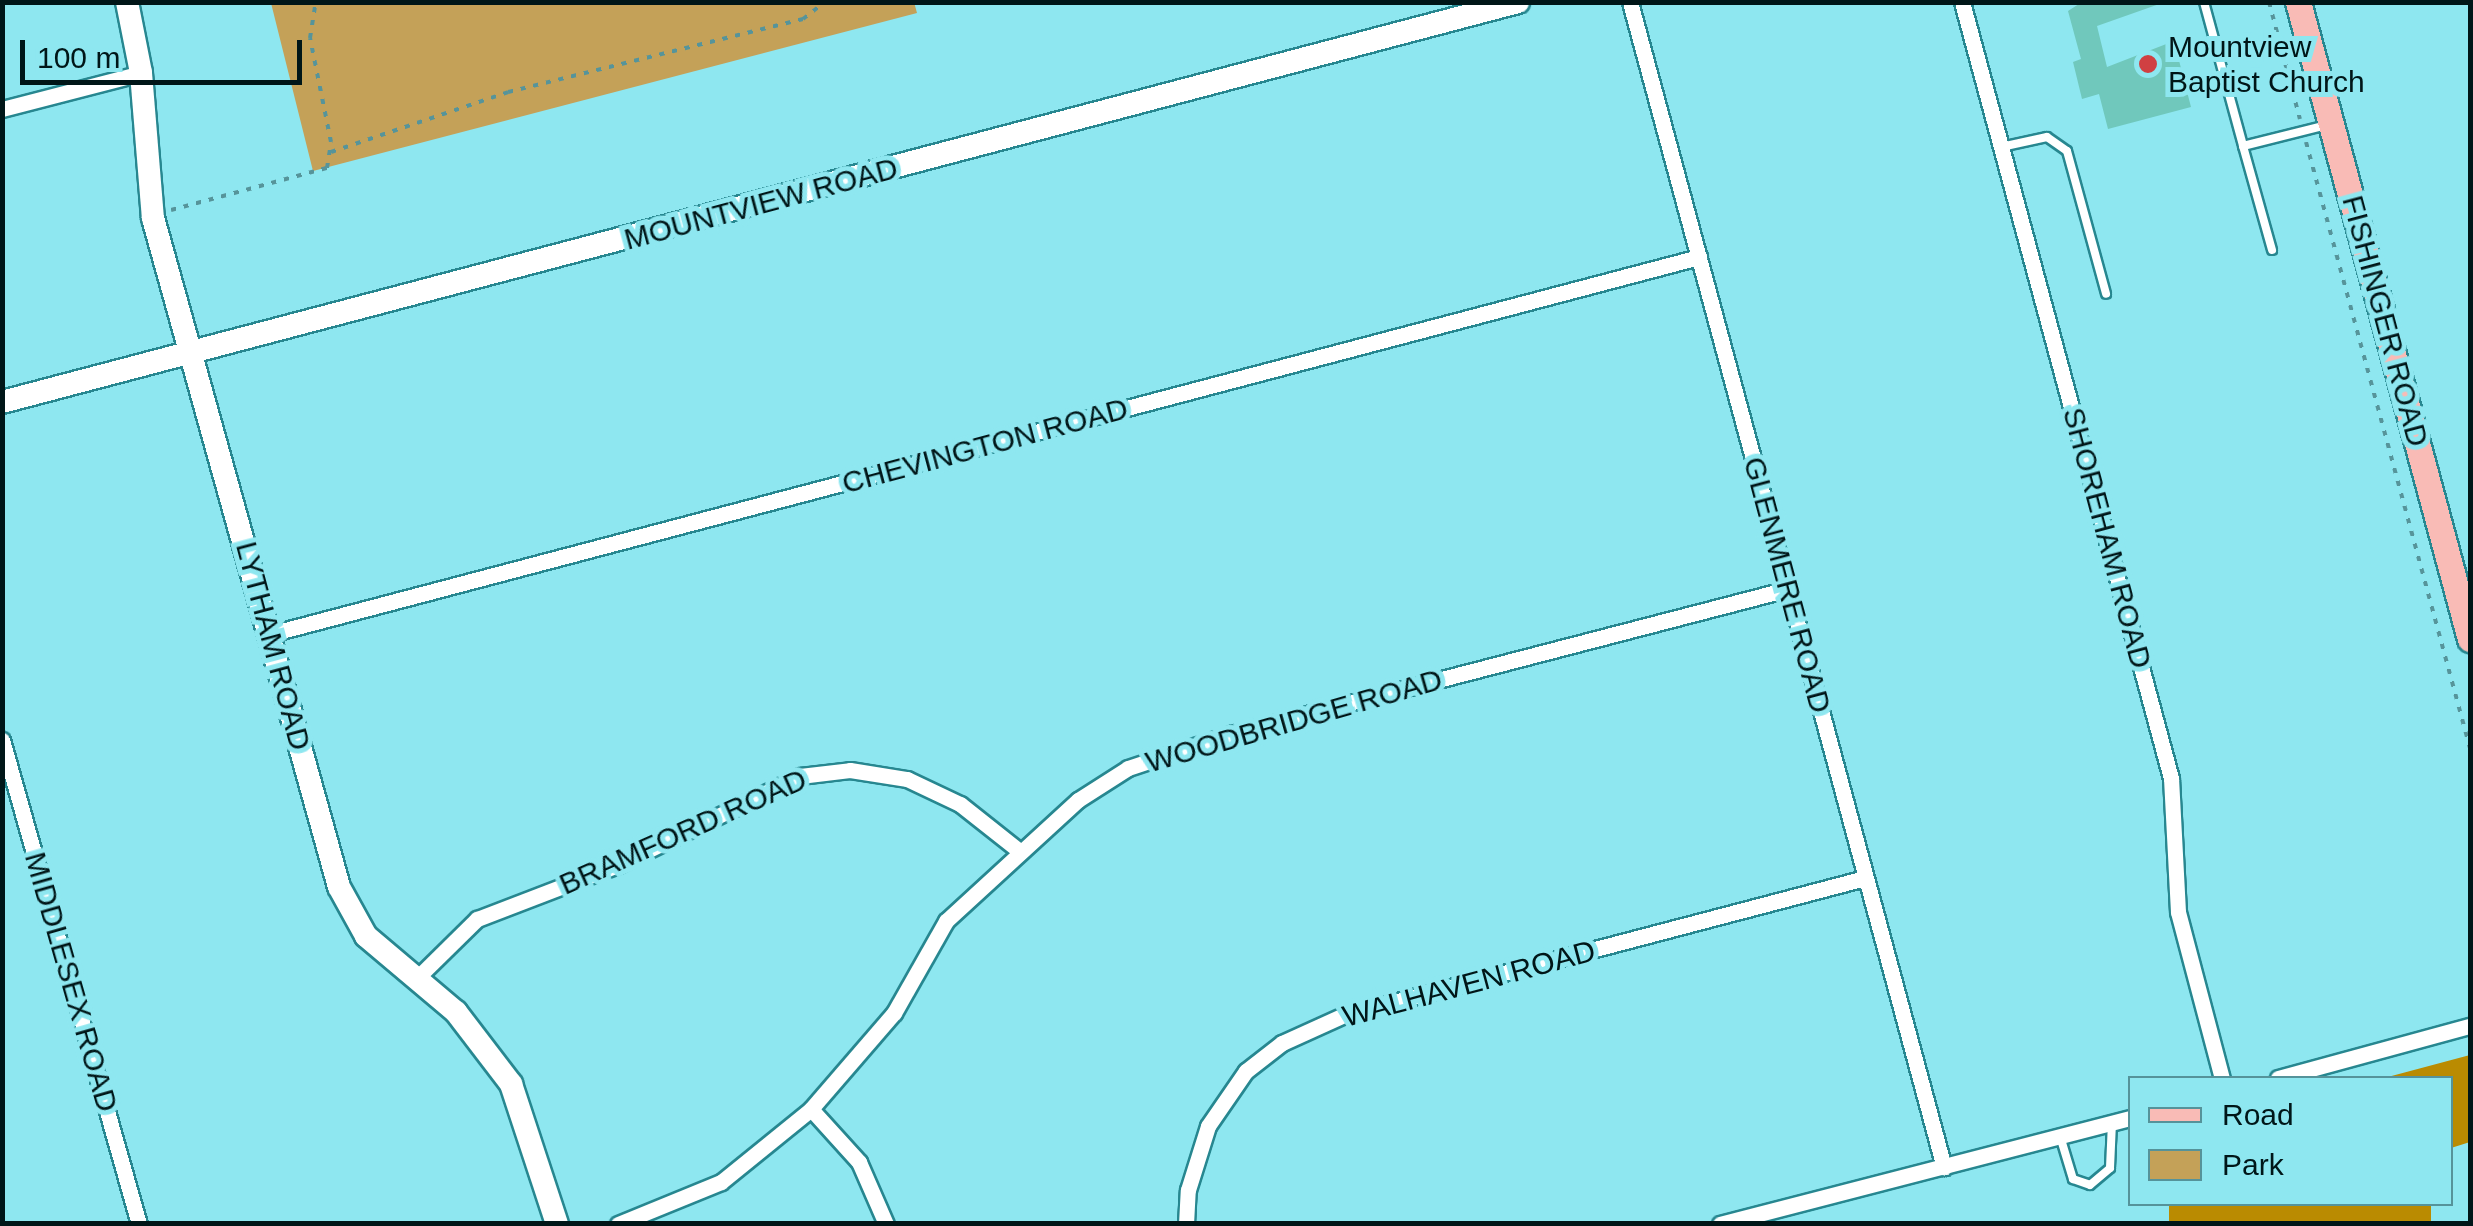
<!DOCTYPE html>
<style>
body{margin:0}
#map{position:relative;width:2473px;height:1226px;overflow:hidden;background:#8ee7f0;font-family:Helvetica,sans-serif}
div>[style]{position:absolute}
.green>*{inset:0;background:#c4a158}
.forest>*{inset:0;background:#ba8b01;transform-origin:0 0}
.building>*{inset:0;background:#70c8bc}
.path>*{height:4px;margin-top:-2px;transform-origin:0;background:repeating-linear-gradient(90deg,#56949a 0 5px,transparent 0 13px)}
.roads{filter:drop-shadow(2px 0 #278790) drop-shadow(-2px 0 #278790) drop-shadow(0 2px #278790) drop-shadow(0 -2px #278790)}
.lane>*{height:8px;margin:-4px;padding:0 4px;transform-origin:4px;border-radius:4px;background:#fff}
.street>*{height:15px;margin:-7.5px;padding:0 7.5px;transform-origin:7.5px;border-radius:7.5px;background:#fff}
.secondary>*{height:22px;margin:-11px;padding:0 11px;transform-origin:11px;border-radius:11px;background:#fff}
.primary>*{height:25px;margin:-12.5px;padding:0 12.5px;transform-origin:12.5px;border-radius:12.5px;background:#f9bbb6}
.dots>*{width:28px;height:28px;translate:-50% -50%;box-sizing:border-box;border:5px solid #8ee7f0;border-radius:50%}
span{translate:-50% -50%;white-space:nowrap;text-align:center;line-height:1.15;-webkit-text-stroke:10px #8ee7f0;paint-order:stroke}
.poi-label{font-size:30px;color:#001618}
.left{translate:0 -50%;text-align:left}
.street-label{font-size:30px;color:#001618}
.frame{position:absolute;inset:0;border:5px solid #001618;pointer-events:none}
.legend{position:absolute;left:2128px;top:1076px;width:325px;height:130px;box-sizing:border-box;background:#8ee7f0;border:2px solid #55939a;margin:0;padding:12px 18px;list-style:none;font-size:30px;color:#001618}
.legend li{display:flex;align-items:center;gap:20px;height:50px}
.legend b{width:50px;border:2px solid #55939a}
.scale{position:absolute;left:20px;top:40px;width:282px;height:45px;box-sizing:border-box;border:5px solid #001618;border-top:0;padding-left:12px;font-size:30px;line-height:35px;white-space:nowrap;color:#001618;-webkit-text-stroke:8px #8ee7f0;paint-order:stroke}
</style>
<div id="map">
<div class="green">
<i style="clip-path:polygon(914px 2px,917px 13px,313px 171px,271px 3px)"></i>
</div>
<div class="forest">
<i style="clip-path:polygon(2470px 1055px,2470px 1142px,2451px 1148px,2450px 1078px,2384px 1078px)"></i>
<i style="left:2169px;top:1204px;width:262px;height:19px"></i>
</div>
<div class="building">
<i style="clip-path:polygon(2082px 2px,2165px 2px,2097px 26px,2107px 67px,2174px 41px,2191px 107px,2108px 129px,2099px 94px,2082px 99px,2073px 62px,2081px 59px,2068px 11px)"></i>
</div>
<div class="path">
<i style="left:2269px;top:2px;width:121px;rotate:75.2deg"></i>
<i style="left:2306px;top:142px;width:628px;rotate:74.86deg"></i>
<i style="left:331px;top:152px;width:187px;rotate:-18.7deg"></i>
<i style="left:508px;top:92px;width:304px;rotate:-13.9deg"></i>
<i style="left:803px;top:19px;width:28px;rotate:-38deg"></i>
<i style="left:171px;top:210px;width:162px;rotate:-15.1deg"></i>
<i style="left:327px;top:168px;width:26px;rotate:-81deg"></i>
<i style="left:331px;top:142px;width:106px;rotate:-101.4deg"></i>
<i style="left:310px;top:38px;width:36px;rotate:-81deg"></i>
</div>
<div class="roads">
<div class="lane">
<i style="left:2204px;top:2px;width:149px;rotate:74.8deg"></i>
<i style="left:2243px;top:146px;width:87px;rotate:-14deg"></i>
<i style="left:2243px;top:146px;width:108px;rotate:74.4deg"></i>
<i style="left:2001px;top:147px;width:47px;rotate:-12.3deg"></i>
<i style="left:2047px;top:137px;width:24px;rotate:35deg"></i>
<i style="left:2067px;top:151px;width:148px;rotate:74.7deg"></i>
<i style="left:2060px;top:1136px;width:45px;rotate:73.2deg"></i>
<i style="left:2073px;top:1179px;width:18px;rotate:19deg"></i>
<i style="left:2090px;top:1185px;width:26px;rotate:-40deg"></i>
<i style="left:2110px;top:1168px;width:45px;rotate:-87.5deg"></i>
</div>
<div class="street">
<i style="left:1630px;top:2px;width:1207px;rotate:74.92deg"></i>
<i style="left:1962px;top:2px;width:804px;rotate:74.93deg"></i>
<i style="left:2171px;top:778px;width:134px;rotate:87deg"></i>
<i style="left:2178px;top:912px;width:172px;rotate:75.2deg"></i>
<i style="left:2px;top:109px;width:144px;rotate:-14.5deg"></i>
<i style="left:270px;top:634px;width:1478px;rotate:-14.78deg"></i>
<i style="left:2px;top:740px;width:503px;rotate:74.2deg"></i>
<i style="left:416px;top:979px;width:86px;rotate:-44.5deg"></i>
<i style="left:477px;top:919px;width:151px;rotate:-21deg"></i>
<i style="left:618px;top:865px;width:203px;rotate:-26.1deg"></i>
<i style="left:800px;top:776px;width:50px;rotate:-6.8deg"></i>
<i style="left:850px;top:770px;width:58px;rotate:9deg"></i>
<i style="left:907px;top:779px;width:59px;rotate:25.3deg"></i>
<i style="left:960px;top:804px;width:74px;rotate:38.4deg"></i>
<i style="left:2278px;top:1078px;width:199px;rotate:-15.2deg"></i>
<i style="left:811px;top:1109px;width:72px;rotate:47.8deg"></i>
<i style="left:859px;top:1162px;width:68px;rotate:66.5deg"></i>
<i style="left:618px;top:1224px;width:111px;rotate:-22.2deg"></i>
<i style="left:721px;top:1182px;width:116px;rotate:-39deg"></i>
<i style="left:811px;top:1109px;width:127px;rotate:-49.2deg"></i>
<i style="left:894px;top:1013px;width:106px;rotate:-60.5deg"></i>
<i style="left:946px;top:921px;width:179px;rotate:-42.5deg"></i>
<i style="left:1078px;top:800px;width:59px;rotate:-32.6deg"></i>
<i style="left:1128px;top:768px;width:108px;rotate:-18.4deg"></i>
<i style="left:1230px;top:734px;width:577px;rotate:-14.57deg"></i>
<i style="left:1186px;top:1224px;width:34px;rotate:-87deg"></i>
<i style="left:1188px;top:1190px;width:67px;rotate:-72.6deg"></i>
<i style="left:1208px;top:1126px;width:67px;rotate:-55.4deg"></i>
<i style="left:1246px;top:1071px;width:46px;rotate:-37.9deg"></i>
<i style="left:1282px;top:1043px;width:68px;rotate:-24.3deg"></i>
<i style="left:1344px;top:1015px;width:539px;rotate:-14.73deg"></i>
<i style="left:1720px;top:1224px;width:423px;rotate:-14.5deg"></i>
</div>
<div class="secondary">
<i style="left:127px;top:2px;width:72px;rotate:78.8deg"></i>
<i style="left:141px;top:73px;width:145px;rotate:85.3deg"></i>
<i style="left:153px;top:218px;width:694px;rotate:74.46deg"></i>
<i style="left:339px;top:887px;width:56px;rotate:61.1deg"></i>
<i style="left:366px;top:936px;width:118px;rotate:40.2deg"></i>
<i style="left:456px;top:1012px;width:91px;rotate:52.6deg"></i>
<i style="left:511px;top:1084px;width:147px;rotate:71.8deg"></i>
<i style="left:2px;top:402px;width:1568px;rotate:-14.78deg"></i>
</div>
<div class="primary">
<i style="left:2298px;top:2px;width:660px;rotate:74.89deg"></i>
</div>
</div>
<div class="dots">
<i style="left:2148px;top:64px;background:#d04042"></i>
</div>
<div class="poi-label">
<span class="left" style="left:2168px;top:64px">Mountview<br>Baptist Church</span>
</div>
<div class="street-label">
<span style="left:761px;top:204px;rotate:-15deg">MOUNTVIEW ROAD</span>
<span style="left:2385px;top:321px;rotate:75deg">FISHINGER ROAD</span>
<span style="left:985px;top:446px;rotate:-15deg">CHEVINGTON ROAD</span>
<span style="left:2107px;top:538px;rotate:75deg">SHOREHAM ROAD</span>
<span style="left:1787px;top:585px;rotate:75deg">GLENMERE ROAD</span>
<span style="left:273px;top:646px;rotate:75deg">LYTHAM ROAD</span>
<span style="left:1294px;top:721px;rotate:-16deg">WOODBRIDGE ROAD</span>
<span style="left:683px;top:832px;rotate:-24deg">BRAMFORD ROAD</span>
<span style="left:71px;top:982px;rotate:74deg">MIDDLESEX ROAD</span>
<span style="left:1469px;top:984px;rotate:-15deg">WALHAVEN ROAD</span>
</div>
<div class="frame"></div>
<ul class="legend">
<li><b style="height:12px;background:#f9bbb6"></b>Road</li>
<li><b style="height:28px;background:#c4a158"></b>Park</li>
</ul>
<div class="scale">100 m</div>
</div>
